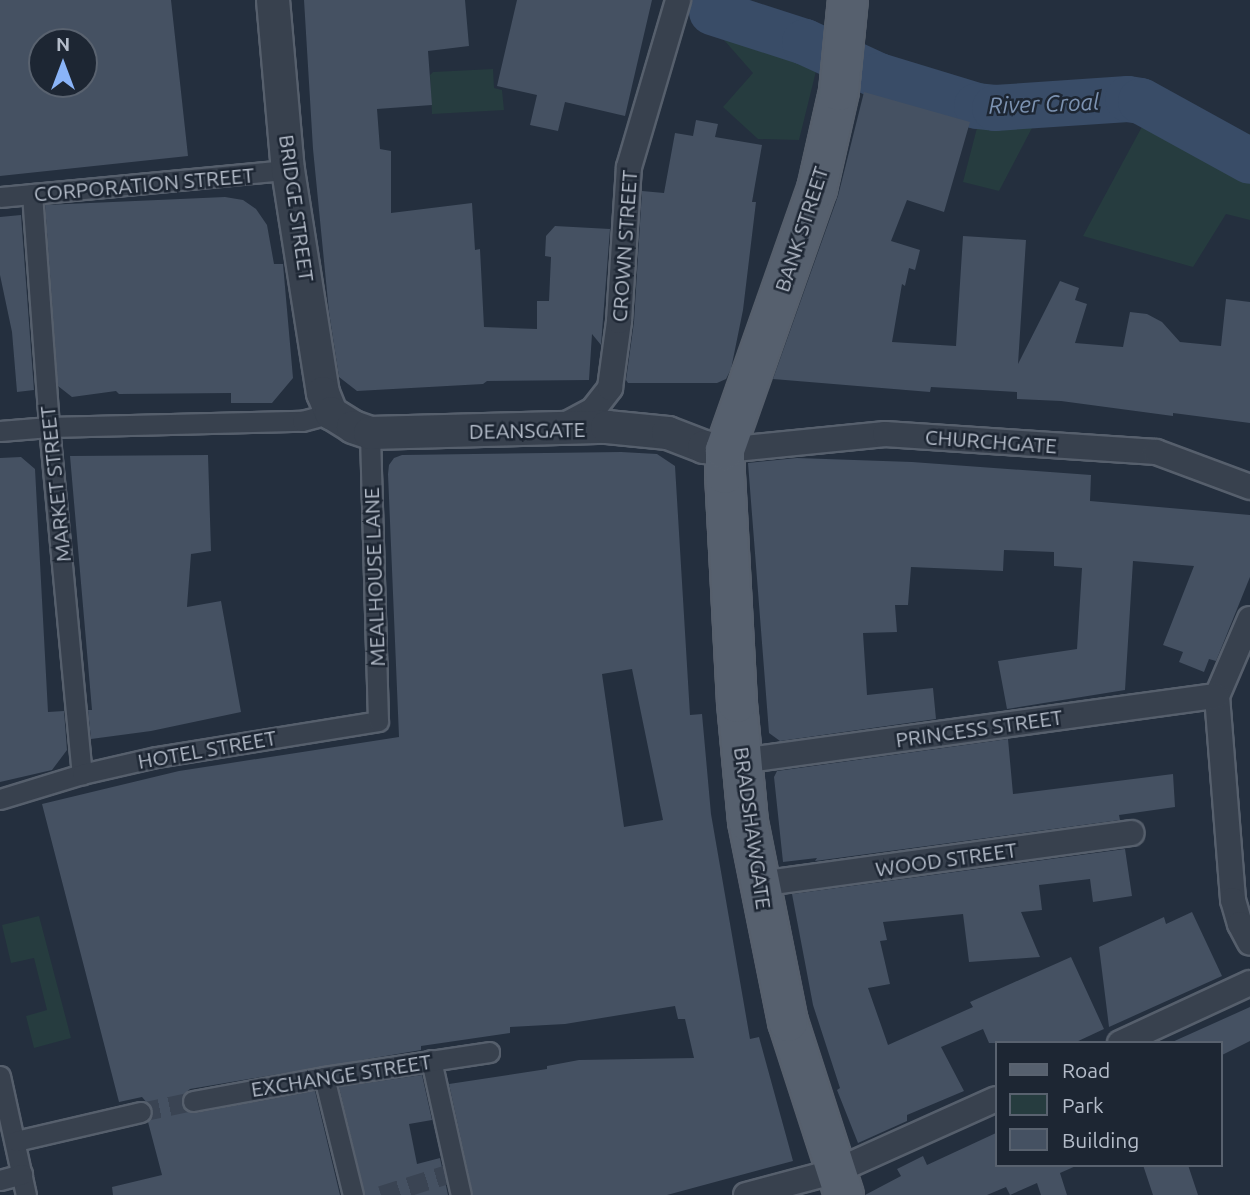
<!DOCTYPE html>
<style>
body{margin:0}
#map{position:relative;width:1250px;height:1195px;overflow:hidden;background:#242f3e;font-family:Ubuntu,sans-serif}
div>[style]{position:absolute}
.green>*{inset:0;background:#263c3f}
.river>*{height:46px;margin:-23px;padding:0 23px;transform-origin:23px;border-radius:23px;background:#394c67}
.building>*{inset:0;background:#455162}
.pedestrian-tunnel>*{height:19px;margin-top:-9.5px;transform-origin:0;background:repeating-linear-gradient(90deg,#3a4453 0 19px,transparent 0 29px)}
.roads{filter:drop-shadow(2px 0 #565f6c) drop-shadow(-2px 0 #565f6c) drop-shadow(0 2px #565f6c) drop-shadow(0 -2px #565f6c)}
.pedestrian>*{height:19px;margin:-9.5px;padding:0 9.5px;transform-origin:9.5px;border-radius:9.5px;background:#38414e}
.minor>*{height:24px;margin:-12px;padding:0 12px;transform-origin:12px;border-radius:12px;background:#38414e}
.tertiary>*{height:32px;margin:-16px;padding:0 16px;transform-origin:16px;border-radius:16px;background:#38414e}
.primary>*{height:38px;margin:-19px;padding:0 19px;transform-origin:19px;border-radius:19px;background:#56606e}
span{translate:-50% -50%;white-space:nowrap;text-align:center;line-height:1.15;-webkit-text-stroke:5px #1d2633;paint-order:stroke}
.street-label{font-size:21px;color:#b4bcc9}
.water-label{font-size:23px;color:#7c92b1;font-style:italic}
.legend{position:absolute;left:995px;top:1041px;width:228px;height:126px;box-sizing:border-box;background:#1d2633;border:2px solid #59626f;margin:0;padding:9px 12px;list-style:none;font-size:21px;color:#b4bcc9}
.legend li{display:flex;align-items:center;gap:14px;height:35px}
.legend b{width:35px;border:2px solid #59626f}
.north{position:absolute;left:28px;top:28px;width:70px;height:70px;box-sizing:border-box;background:#1d2633;border:2px solid #59626f;border-radius:50%;rotate:0deg;font-size:19px;font-weight:700;line-height:28px;text-align:center;color:#b4bcc9}
.north::after{content:'';display:block;margin:auto;width:24px;height:32px;background:#8ab4f8;clip-path:polygon(50% 0,100% 100%,50% 72%,0 100%)}
</style>
<div id="map">
<div class="green">
<i style="clip-path:polygon(731px 10px,798px 29px,817px 67px,799px 140px,758px 139px,723px 107px,753px 73px,724px 40px)"></i>
<i style="clip-path:polygon(493px 69px,494px 88px,502px 90px,504px 110px,432px 114px,430px 75px,433px 72px)"></i>
<i style="clip-path:polygon(1140px 85px,1217px 131px,1250px 134px,1250px 220px,1226px 214px,1193px 267px,1083px 236px,1144px 123px,1135px 115px,1033px 126px,999px 191px,963px 182px,986px 93px,1001px 99px)"></i>
<i style="clip-path:polygon(39px 916px,71px 1038px,34px 1048px,26px 1016px,47px 1010px,34px 958px,11px 963px,2px 925px)"></i>
</div>
<div class="river">
<i style="left:712px;top:12px;width:98px;rotate:17.9deg"></i>
<i style="left:805px;top:42px;width:81px;rotate:24.7deg"></i>
<i style="left:879px;top:76px;width:102px;rotate:17deg"></i>
<i style="left:977px;top:106px;width:18px;rotate:6deg"></i>
<i style="left:995px;top:108px;width:133px;rotate:-3.9deg"></i>
<i style="left:1128px;top:99px;width:13px;rotate:9deg"></i>
<i style="left:1141px;top:101px;width:124px;rotate:28.8deg"></i>
</div>
<div class="building">
<i style="clip-path:polygon(evenodd,0 0,171px 0,188px 156px,0 176px,0 0,42px 42px,84px 42px,84px 84px,42px 84px,42px 42px)"></i>
<i style="clip-path:polygon(304px 0,465px 0,469px 46px,428px 51px,432px 105px,377px 109px,380px 149px,391px 151px,391px 213px,472px 203px,475px 250px,480px 249px,484px 327px,537px 329px,537px 301px,549px 301px,551px 257px,545px 256px,546px 236px,555px 226px,610px 229px,601px 345px,592px 334px,589px 380px,487px 381px,483px 384px,357px 391px,339px 377px,329px 312px,313px 149px)"></i>
<i style="clip-path:polygon(517px 0,652px 0,625px 116px,565px 102px,558px 131px,530px 125px,537px 95px,497px 86px)"></i>
<i style="clip-path:polygon(864px 92px,970px 122px,944px 212px,907px 200px,891px 241px,920px 250px,915px 270px,909px 268px,905px 286px,902px 284px,892px 342px,956px 346px,963px 236px,1026px 240px,1018px 364px,1060px 281px,1079px 288px,1075px 300px,1087px 304px,1075px 343px,1123px 347px,1130px 312px,1147px 314px,1162px 322px,1180px 342px,1221px 346px,1226px 299px,1250px 302px,1250px 423px,1173px 413px,1173px 416px,1061px 401px,1017px 399px,1017px 392px,931px 387px,930px 392px,773px 379px,838px 196px)"></i>
<i style="clip-path:polygon(696px 120px,718px 124px,715px 137px,762px 145px,752px 202px,756px 202px,743px 310px,731px 369px,726px 379px,717px 383px,628px 383px,626px 380px,634px 322px,642px 191px,664px 193px,675px 133px,693px 136px)"></i>
<i style="clip-path:polygon(225px 197px,243px 200px,256px 209px,267px 225px,274px 264px,283px 264px,293px 378px,272px 403px,231px 403px,231px 393px,119px 394px,116px 391px,72px 397px,58px 386px,45px 205px)"></i>
<i style="clip-path:polygon(21px 215px,34px 390px,17px 392px,12px 332px,0 275px,0 217px)"></i>
<i style="clip-path:polygon(evenodd,621px 452px,657px 454px,675px 466px,690px 715px,702px 714px,711px 814px,750px 1039px,759px 1037px,793px 1161px,667px 1195px,473px 1195px,449px 1084px,547px 1069px,547px 1066px,579px 1060px,694px 1058px,685px 1019px,678px 1019px,675px 1006px,565px 1024px,510px 1027px,510px 1033px,421px 1046px,421px 1050px,190px 1089px,182px 1096px,181px 1104px,184px 1109px,195px 1113px,315px 1091px,340px 1195px,113px 1195px,112px 1187px,162px 1175px,148px 1122px,153px 1110px,142px 1097px,119px 1102px,42px 804px,179px 771px,399px 737px,388px 474px,389px 465px,394px 458px,402px 455px,621px 452px,632px 669px,663px 820px,624px 827px,602px 674px,632px 669px)"></i>
<i style="clip-path:polygon(208px 455px,211px 551px,191px 554px,187px 607px,221px 601px,241px 712px,151px 731px,91px 739px,88px 710px,92px 710px,70px 456px)"></i>
<i style="clip-path:polygon(21px 457px,35px 469px,48px 712px,64px 711px,67px 750px,52px 770px,0 782px,0 458px)"></i>
<i style="clip-path:polygon(797px 458px,912px 462px,1091px 475px,1090px 501px,1250px 515px,1250px 577px,1216px 661px,1209px 659px,1204px 672px,1179px 662px,1183px 652px,1163px 645px,1194px 566px,1133px 561px,1125px 690px,1007px 709px,998px 661px,1077px 649px,1082px 568px,1054px 566px,1054px 552px,1004px 550px,1003px 571px,911px 567px,908px 605px,895px 605px,897px 632px,863px 633px,867px 695px,933px 688px,936px 719px,780px 741px,769px 733px,748px 463px)"></i>
<i style="clip-path:polygon(1008px 739px,1013px 794px,1173px 774px,1175px 807px,1119px 815px,1120px 820px,815px 861px,817px 858px,783px 862px,774px 777px,777px 771px)"></i>
<i style="clip-path:polygon(1125px 849px,1132px 896px,1093px 902px,1090px 879px,1039px 885px,1042px 910px,1021px 912px,1040px 957px,969px 962px,963px 914px,883px 922px,887px 940px,880px 941px,890px 984px,868px 988px,888px 1045px,973px 1007px,970px 1002px,1071px 957px,1104px 1029px,1074px 1043px,989px 1043px,983px 1029px,941px 1047px,964px 1091px,907px 1115px,907px 1121px,858px 1143px,837px 1090px,840px 1088px,813px 1005px,792px 894px)"></i>
<i style="clip-path:polygon(1192px 912px,1222px 976px,1109px 1027px,1099px 947px,1164px 917px,1166px 924px)"></i>
<i style="clip-path:polygon(1250px 1007px,1250px 1041px,1220px 1056px,1220px 1043px,1170px 1043px)"></i>
<i style="clip-path:polygon(422px 1075px,432px 1120px,409px 1124px,417px 1164px,440px 1158px,448px 1195px,365px 1195px,339px 1087px)"></i>
<i style="clip-path:polygon(996px 1133px,996px 1165px,1078px 1165px,1060px 1173px,1067px 1195px,1041px 1195px,1037px 1183px,1010px 1195px,1006px 1187px,987px 1195px,865px 1195px,901px 1176px,897px 1169px,923px 1156px,927px 1165px)"></i>
<i style="clip-path:polygon(1143px 1165px,1188px 1165px,1198px 1195px,1153px 1195px)"></i>
</div>
<div class="pedestrian-tunnel">
<i style="left:141px;top:1112px;width:53px;rotate:-11.9deg"></i>
<i style="left:381px;top:1195px;width:77px;rotate:-17.5deg"></i>
</div>
<div class="roads">
<div class="pedestrian">
<i style="left:32px;top:194px;width:234px;rotate:85.8deg"></i>
<i style="left:49px;top:427px;width:349px;rotate:84.6deg"></i>
<i style="left:0;top:197px;width:289px;rotate:-5.4deg"></i>
<i style="left:0;top:431px;width:49px;rotate:-4.7deg"></i>
<i style="left:49px;top:427px;width:253px;rotate:-1.4deg"></i>
<i style="left:302px;top:421px;width:30px;rotate:-15deg"></i>
<i style="left:0;top:799px;width:86px;rotate:-17deg"></i>
<i style="left:82px;top:774px;width:76px;rotate:-12.9deg"></i>
<i style="left:156px;top:757px;width:225px;rotate:-9.2deg"></i>
<i style="left:378px;top:721px;width:288px;rotate:-91.6deg"></i>
<i style="left:431px;top:1060px;width:138px;rotate:77.5deg"></i>
<i style="left:0;top:1076px;width:122px;rotate:77.7deg"></i>
<i style="left:324px;top:1077px;width:122px;rotate:76.2deg"></i>
<i style="left:193px;top:1101px;width:133px;rotate:-10.4deg"></i>
<i style="left:324px;top:1077px;width:167px;rotate:-8.6deg"></i>
<i style="left:16px;top:1141px;width:128px;rotate:-13.1deg"></i>
<i style="left:0;top:1180px;width:23px;rotate:-15deg"></i>
</div>
<div class="minor">
<i style="left:561px;top:427px;width:36px;rotate:-28deg"></i>
<i style="left:593px;top:410px;width:28px;rotate:-52deg"></i>
<i style="left:610px;top:388px;width:68px;rotate:-82.3deg"></i>
<i style="left:619px;top:321px;width:154px;rotate:-86.3deg"></i>
<i style="left:629px;top:167px;width:174px;rotate:-73.6deg"></i>
<i style="left:725px;top:450px;width:161px;rotate:-5.7deg"></i>
<i style="left:885px;top:434px;width:272px;rotate:3.8deg"></i>
<i style="left:1156px;top:452px;width:100px;rotate:20.4deg"></i>
<i style="left:1250px;top:619px;width:84px;rotate:113.2deg"></i>
<i style="left:1217px;top:696px;width:205px;rotate:85.5deg"></i>
<i style="left:1233px;top:900px;width:25px;rotate:74deg"></i>
<i style="left:1240px;top:924px;width:21px;rotate:62deg"></i>
<i style="left:741px;top:761px;width:480px;rotate:-7.8deg"></i>
<i style="left:759px;top:884px;width:376px;rotate:-7.8deg"></i>
<i style="left:1120px;top:1043px;width:143px;rotate:-24.8deg"></i>
<i style="left:746px;top:1195px;width:93px;rotate:-14.9deg"></i>
<i style="left:836px;top:1171px;width:175px;rotate:-24.2deg"></i>
</div>
<div class="tertiary">
<i style="left:273px;top:0;width:171px;rotate:85deg"></i>
<i style="left:288px;top:170px;width:226px;rotate:81.1deg"></i>
<i style="left:323px;top:393px;width:22px;rotate:68deg"></i>
<i style="left:331px;top:413px;width:26px;rotate:32deg"></i>
<i style="left:353px;top:427px;width:18px;rotate:19deg"></i>
<i style="left:370px;top:433px;width:237px;rotate:-1.5deg"></i>
<i style="left:607px;top:427px;width:61px;rotate:5.6deg"></i>
<i style="left:668px;top:433px;width:39px;rotate:21deg"></i>
<i style="left:704px;top:447px;width:21px;rotate:8deg"></i>
</div>
<div class="primary">
<i style="left:844px;top:1195px;width:182px;rotate:-107.9deg"></i>
<i style="left:788px;top:1022px;width:204px;rotate:-101.3deg"></i>
<i style="left:748px;top:822px;width:120px;rotate:-95.3deg"></i>
<i style="left:737px;top:703px;width:229px;rotate:-93deg"></i>
<i style="left:725px;top:474px;width:24px;rotate:-90deg"></i>
<i style="left:725px;top:450px;width:277px;rotate:-70.6deg"></i>
<i style="left:817px;top:189px;width:100px;rotate:-77.3deg"></i>
<i style="left:839px;top:91px;width:91px;rotate:-84.4deg"></i>
</div>
</div>
<div class="street-label">
<span style="left:144px;top:184px;rotate:-5deg">CORPORATION STREET</span>
<span style="left:297px;top:208px;rotate:82deg">BRIDGE STREET</span>
<span style="left:801px;top:229px;rotate:-72deg">BANK STREET</span>
<span style="left:624px;top:246px;rotate:-86deg">CROWN STREET</span>
<span style="left:527px;top:430px;rotate:-1deg">DEANSGATE</span>
<span style="left:991px;top:441px;rotate:4deg">CHURCHGATE</span>
<span style="left:55px;top:484px;rotate:-96deg">MARKET STREET</span>
<span style="left:374px;top:577px;rotate:-92deg">MEALHOUSE LANE</span>
<span style="left:979px;top:728px;rotate:-8deg">PRINCESS STREET</span>
<span style="left:207px;top:749px;rotate:-10deg">HOTEL STREET</span>
<span style="left:753px;top:828px;rotate:82deg">BRADSHAWGATE</span>
<span style="left:946px;top:859px;rotate:-8deg">WOOD STREET</span>
<span style="left:341px;top:1075px;rotate:-9deg">EXCHANGE STREET</span>
</div>
<div class="water-label">
<span style="left:1044px;top:104px;rotate:-2deg">River Croal</span>
</div>
<ul class="legend">
<li><b style="height:9px;background:#56606e"></b>Road</li>
<li><b style="height:19px;background:#263c3f"></b>Park</li>
<li><b style="height:19px;background:#455162"></b>Building</li>
</ul>
<div class="north">N</div>
</div>
